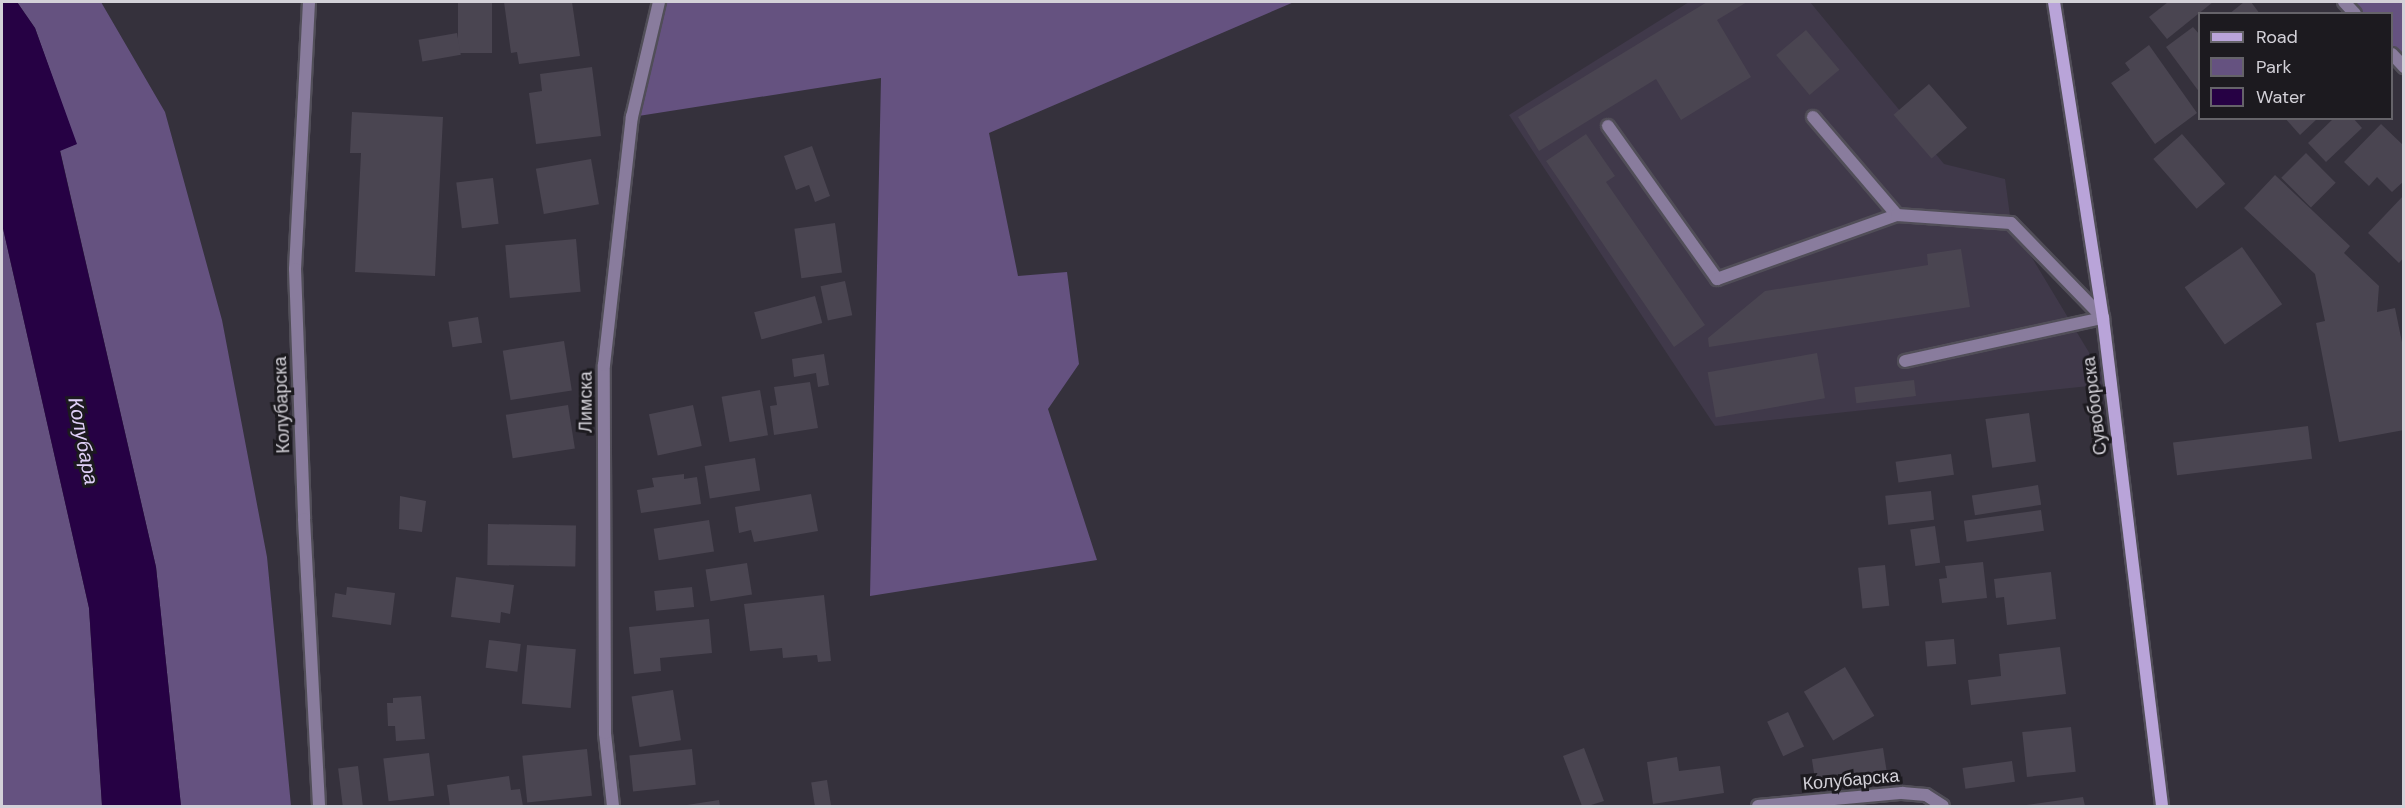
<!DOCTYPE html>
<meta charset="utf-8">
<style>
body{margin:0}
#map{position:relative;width:2405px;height:808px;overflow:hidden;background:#35313c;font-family:"DM Sans",sans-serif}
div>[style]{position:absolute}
.built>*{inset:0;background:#40394a}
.green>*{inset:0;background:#655280}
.water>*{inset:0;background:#260144}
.building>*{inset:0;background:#4a4551;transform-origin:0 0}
.roads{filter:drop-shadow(2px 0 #514e58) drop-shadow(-2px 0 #514e58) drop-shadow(0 2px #514e58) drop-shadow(0 -2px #514e58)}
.service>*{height:12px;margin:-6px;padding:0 6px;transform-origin:6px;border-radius:6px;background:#897c9d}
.minor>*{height:12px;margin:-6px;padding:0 6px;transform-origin:6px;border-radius:6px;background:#897c9d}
.secondary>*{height:12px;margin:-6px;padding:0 6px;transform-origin:6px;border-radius:6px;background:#b9a4d9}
span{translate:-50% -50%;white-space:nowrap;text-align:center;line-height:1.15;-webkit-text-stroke:6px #1c1a1f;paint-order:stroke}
.street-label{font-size:18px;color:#d3d1d8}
.water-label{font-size:20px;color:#e0d0f8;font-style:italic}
.frame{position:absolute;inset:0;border:3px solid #d3d1d8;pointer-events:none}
.legend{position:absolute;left:2198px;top:12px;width:195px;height:108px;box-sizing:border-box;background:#1c1a1f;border:2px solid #656369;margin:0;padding:8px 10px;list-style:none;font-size:18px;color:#d3d1d8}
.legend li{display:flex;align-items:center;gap:12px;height:30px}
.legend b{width:30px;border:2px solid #656369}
</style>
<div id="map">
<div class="built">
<i style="clip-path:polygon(1689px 2px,1810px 2px,1944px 164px,2005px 179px,2011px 223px,2108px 384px,1715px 426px,1509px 115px)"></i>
</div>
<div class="green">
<i style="clip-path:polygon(17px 2px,101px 2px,165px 112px,222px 320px,267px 557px,291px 806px,181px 806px,156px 567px,60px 150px,76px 144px,35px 28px)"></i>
<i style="clip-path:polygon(659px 2px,1294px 2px,989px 133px,1018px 276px,1067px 272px,1079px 364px,1048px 409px,1097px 560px,870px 596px,881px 78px,632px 117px)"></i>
<i style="clip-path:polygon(2345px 2px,2403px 2px,2403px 67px,2392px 54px,2392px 14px,2355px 13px)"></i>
<i style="clip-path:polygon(2px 224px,89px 608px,102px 806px,2px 806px)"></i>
</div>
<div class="water">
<i style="clip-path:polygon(2px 2px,17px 2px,35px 28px,77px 144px,60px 151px,156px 567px,181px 806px,102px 806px,89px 608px,2px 224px)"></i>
</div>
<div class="building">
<i style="left:458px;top:2px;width:34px;height:51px"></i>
<i style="clip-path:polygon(504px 2px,572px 2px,580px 56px,519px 64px,517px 52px,511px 53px)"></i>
<i style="clip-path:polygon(1707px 2px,1747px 2px,1717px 20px,1751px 77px,1681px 120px,1656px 79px,1539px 151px,1518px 117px)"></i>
<i style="clip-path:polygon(2168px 2px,2213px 2px,2167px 39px,2149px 17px)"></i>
<i style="clip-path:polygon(2244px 2px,2251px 2px,2260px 14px,2229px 14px)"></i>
<i style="clip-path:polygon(2193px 27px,2200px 35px,2200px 93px,2166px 47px)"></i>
<i style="left:1806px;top:30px;width:52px;height:39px;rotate:50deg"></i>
<i style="left:457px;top:33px;width:22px;height:39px;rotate:80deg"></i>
<i style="clip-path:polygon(2149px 45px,2197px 113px,2155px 144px,2111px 83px,2130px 70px,2125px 63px)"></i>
<i style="clip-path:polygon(592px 67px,601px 136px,536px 144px,529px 93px,542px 91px,540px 74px)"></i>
<i style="left:1929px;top:84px;width:58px;height:47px;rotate:49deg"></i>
<i style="clip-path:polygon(352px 112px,443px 117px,435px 276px,355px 272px,361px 153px,350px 153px)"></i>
<i style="clip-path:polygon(2285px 118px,2318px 118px,2300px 135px)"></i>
<i style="clip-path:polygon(2334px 118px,2353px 118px,2362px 128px,2326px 162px,2308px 143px)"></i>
<i style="clip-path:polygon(2381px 124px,2404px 146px,2404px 181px,2392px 192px,2377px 177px,2369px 186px,2344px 162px)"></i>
<i style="clip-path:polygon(1586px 134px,1615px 176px,1606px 182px,1705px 325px,1674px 347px,1546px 161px)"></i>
<i style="left:2182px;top:134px;width:66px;height:38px;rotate:49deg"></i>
<i style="clip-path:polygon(812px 146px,830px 196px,815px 202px,809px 185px,796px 190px,784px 156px)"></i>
<i style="left:2306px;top:153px;width:42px;height:35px;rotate:45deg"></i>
<i style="left:591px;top:159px;width:46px;height:56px;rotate:80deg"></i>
<i style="clip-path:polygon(2275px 175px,2350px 246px,2344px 253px,2379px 286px,2377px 312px,2395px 308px,2404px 352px,2404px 430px,2339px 442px,2316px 323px,2325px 321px,2315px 274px,2244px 208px)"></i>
<i style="left:493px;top:178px;width:46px;height:37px;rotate:83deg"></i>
<i style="clip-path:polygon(2404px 195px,2404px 257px,2399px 263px,2368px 233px)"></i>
<i style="left:835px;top:223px;width:50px;height:41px;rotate:82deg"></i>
<i style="left:576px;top:239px;width:53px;height:71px;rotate:85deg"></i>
<i style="left:2242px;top:247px;width:70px;height:70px;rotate:55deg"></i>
<i style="clip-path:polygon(1961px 249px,1970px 307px,1709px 347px,1708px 338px,1765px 291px,1928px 265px,1927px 254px)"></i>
<i style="left:845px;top:281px;width:35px;height:25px;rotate:78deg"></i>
<i style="left:815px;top:296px;width:28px;height:63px;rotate:75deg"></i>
<i style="left:478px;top:317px;width:26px;height:30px;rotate:81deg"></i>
<i style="left:564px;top:341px;width:50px;height:62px;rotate:81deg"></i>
<i style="left:1817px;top:353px;width:46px;height:111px;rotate:80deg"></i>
<i style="clip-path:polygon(824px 354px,829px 385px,818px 387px,816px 373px,794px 377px,792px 359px)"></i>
<i style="left:1914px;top:380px;width:16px;height:60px;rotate:83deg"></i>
<i style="clip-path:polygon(810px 382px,818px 428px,774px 435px,770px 406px,777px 405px,774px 387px)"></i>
<i style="left:760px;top:390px;width:46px;height:39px;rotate:80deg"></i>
<i style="left:568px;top:405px;width:44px;height:63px;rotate:81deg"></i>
<i style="left:693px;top:405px;width:42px;height:45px;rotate:78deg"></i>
<i style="left:2029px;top:413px;width:49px;height:44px;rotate:82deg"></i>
<i style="left:2308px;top:426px;width:33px;height:136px;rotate:83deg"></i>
<i style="left:1951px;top:454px;width:21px;height:56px;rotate:82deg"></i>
<i style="left:755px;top:458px;width:33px;height:51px;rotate:81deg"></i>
<i style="clip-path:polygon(684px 474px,684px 479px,697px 477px,701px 504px,641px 513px,637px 490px,654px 487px,652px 478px)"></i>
<i style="left:2038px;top:485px;width:20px;height:67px;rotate:81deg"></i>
<i style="left:1931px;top:491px;width:29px;height:46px;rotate:84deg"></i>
<i style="clip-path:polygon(811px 494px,818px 531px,754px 542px,751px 530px,739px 533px,735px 507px)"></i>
<i style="clip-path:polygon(400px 496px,426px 501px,422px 532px,399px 529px)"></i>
<i style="left:2041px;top:510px;width:21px;height:78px;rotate:82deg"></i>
<i style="left:709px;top:520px;width:32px;height:56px;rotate:81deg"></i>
<i style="left:488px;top:524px;width:88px;height:41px;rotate:1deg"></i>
<i style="left:1935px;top:526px;width:37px;height:25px;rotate:82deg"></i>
<i style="clip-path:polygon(1983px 562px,1987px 598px,1942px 603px,1939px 579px,1947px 578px,1945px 566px)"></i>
<i style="left:747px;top:563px;width:32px;height:42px;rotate:81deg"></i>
<i style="left:1885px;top:565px;width:41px;height:27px;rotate:84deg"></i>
<i style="clip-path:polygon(2051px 572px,2056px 619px,2007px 625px,2004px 597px,1996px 598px,1994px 579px)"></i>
<i style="clip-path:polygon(456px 577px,514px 585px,510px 614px,501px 612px,500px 623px,451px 617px)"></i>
<i style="clip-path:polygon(347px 587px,395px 593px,391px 625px,332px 617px,335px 593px,346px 595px)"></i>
<i style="left:692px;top:587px;width:20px;height:38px;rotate:84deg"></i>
<i style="clip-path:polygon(824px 595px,831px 661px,818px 662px,817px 655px,783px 658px,782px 648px,750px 651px,744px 604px)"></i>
<i style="clip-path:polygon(709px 619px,712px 653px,660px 658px,661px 671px,634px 674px,629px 627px)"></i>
<i style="left:1954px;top:639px;width:25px;height:29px;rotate:85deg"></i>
<i style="left:489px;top:640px;width:32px;height:28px;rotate:7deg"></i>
<i style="left:527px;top:645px;width:49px;height:59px;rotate:5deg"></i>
<i style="clip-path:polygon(2060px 647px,2066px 694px,1971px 705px,1968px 680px,2001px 676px,1999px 654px)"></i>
<i style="left:1845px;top:667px;width:57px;height:48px;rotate:59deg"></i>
<i style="left:673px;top:690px;width:51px;height:42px;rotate:81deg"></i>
<i style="clip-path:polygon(421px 696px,425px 739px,396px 741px,395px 726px,388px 726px,387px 703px,393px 703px,393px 698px)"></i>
<i style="left:1788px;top:712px;width:38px;height:23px;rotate:65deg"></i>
<i style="left:2071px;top:727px;width:45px;height:49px;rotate:84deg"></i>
<i style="clip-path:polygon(1584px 748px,1604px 801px,1588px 806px,1582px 806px,1563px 756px)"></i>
<i style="left:1883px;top:748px;width:25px;height:72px;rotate:81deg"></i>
<i style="left:587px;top:749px;width:47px;height:65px;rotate:84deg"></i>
<i style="left:692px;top:749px;width:36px;height:63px;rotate:84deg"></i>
<i style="left:429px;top:753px;width:43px;height:46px;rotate:83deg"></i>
<i style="clip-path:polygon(1677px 757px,1679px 771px,1720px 766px,1724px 793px,1653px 804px,1647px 762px)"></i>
<i style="left:2012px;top:761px;width:21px;height:50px;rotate:82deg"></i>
<i style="left:358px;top:766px;width:40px;height:20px;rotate:83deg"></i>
<i style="clip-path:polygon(509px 776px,511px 790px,520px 789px,523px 806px,450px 806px,447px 785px)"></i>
<i style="left:827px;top:780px;width:26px;height:16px;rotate:81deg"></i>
<i style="clip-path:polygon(2083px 797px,2085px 806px,2026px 806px,2026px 805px)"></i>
<i style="clip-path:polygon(719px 800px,720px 806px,687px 806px,687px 805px)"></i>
</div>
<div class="roads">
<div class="service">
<i style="left:1813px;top:117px;width:129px;rotate:49.4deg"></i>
<i style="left:1608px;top:126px;width:188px;rotate:54.5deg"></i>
<i style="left:1717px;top:279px;width:191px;rotate:-19.6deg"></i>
<i style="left:1897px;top:215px;width:114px;rotate:4deg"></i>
<i style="left:2011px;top:223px;width:132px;rotate:45.9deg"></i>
<i style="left:1905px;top:361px;width:203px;rotate:-12.3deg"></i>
</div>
<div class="minor">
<i style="left:309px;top:2px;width:267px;rotate:93deg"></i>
<i style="left:295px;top:269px;width:250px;rotate:87.9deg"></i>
<i style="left:304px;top:519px;width:287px;rotate:87deg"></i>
<i style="left:2344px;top:2px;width:16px;rotate:47deg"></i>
<i style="left:2392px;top:54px;width:18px;rotate:47deg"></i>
<i style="left:613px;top:806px;width:73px;rotate:-96.3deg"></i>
<i style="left:605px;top:733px;width:368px;rotate:-90.2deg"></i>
<i style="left:604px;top:365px;width:250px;rotate:-83.6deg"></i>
<i style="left:632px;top:117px;width:118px;rotate:-76.8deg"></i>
<i style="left:1758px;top:806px;width:145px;rotate:-5.2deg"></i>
<i style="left:1902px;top:793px;width:24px;rotate:5deg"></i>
<i style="left:1926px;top:795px;width:20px;rotate:33deg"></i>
</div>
<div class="secondary">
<i style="left:2054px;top:2px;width:320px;rotate:81.2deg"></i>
<i style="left:2103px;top:318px;width:492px;rotate:83.1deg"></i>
</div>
</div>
<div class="street-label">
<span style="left:586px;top:402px;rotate:-90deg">Лимска</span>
<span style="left:282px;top:405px;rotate:-92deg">Колубарска</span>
<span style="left:2095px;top:406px;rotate:-97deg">Сувоборска</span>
<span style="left:1851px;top:780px;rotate:-5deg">Колубарска</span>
</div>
<div class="water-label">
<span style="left:83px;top:441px;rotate:79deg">Колубара</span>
</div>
<div class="frame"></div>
<ul class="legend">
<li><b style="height:8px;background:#b9a4d9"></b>Road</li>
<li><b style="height:16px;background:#655280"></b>Park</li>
<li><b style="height:16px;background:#260144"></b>Water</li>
</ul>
</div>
